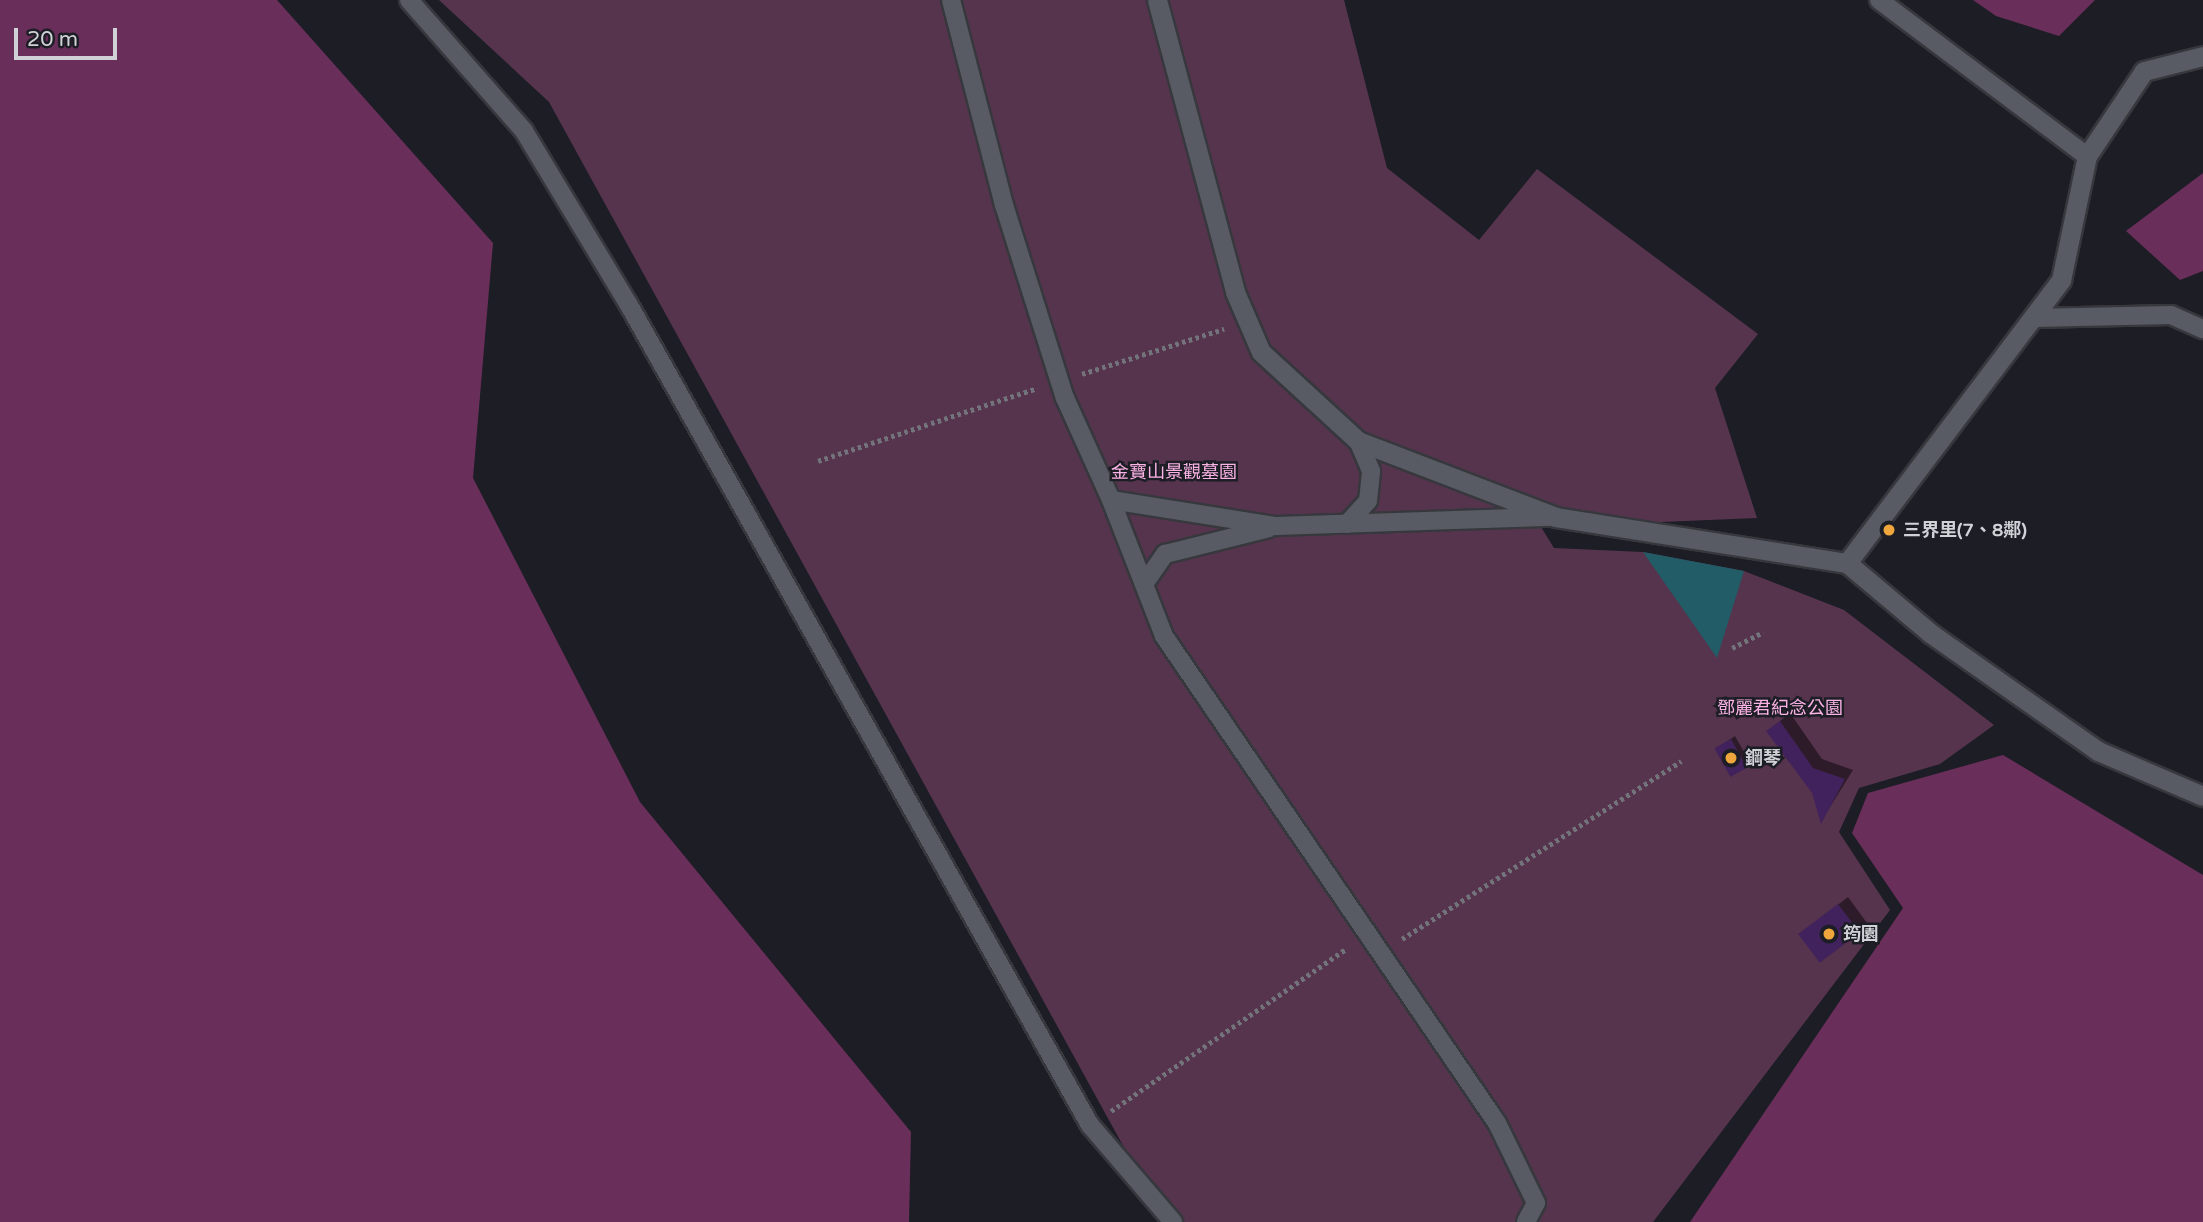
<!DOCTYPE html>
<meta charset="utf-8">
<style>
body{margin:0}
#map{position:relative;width:2203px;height:1222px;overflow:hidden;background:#1c1d25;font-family:"Varela Round","Noto Sans TC",sans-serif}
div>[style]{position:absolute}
.green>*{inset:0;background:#57344d}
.forest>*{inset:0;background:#6a2e5a}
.water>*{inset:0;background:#225c67}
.shadow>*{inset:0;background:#0007}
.building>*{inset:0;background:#42225c;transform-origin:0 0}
.path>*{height:4.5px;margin-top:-2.25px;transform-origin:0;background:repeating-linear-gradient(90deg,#73747b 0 3.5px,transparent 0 7px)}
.roads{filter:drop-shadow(2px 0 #37383e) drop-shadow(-2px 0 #37383e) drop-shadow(0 2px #37383e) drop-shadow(0 -2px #37383e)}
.service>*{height:18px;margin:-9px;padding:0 9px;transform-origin:9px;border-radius:9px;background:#595b64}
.minor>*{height:19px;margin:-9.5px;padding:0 9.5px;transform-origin:9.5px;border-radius:9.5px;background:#595b64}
.tertiary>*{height:19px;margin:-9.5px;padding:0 9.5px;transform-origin:9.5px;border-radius:9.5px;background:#595b64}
.dots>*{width:19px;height:19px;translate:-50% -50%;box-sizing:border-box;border:4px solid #1c1d25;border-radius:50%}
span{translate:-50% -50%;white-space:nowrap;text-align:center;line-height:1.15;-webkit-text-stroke:5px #1c1d25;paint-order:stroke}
.park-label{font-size:18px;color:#fbb2e5}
.poi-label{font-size:18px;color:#d1d2d7;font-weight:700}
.left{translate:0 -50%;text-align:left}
.scale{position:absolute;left:14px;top:28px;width:103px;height:32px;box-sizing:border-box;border:4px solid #d1d2d7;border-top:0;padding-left:9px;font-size:21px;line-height:24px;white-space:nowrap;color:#d1d2d7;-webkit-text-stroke:5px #1c1d25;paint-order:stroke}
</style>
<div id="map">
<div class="green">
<i style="clip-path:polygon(439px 0,1344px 0,1387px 168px,1479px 240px,1537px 169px,1758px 334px,1715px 388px,1757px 518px,1541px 527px,1554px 548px,1643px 552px,1744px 571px,1844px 610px,1994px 725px,1940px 764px,1859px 788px,1839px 832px,1890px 910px,1653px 1222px,1165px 1222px,549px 102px)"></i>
</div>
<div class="forest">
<i style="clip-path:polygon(0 0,277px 0,493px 243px,473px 478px,640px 802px,911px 1132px,909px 1222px,0 1222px)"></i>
<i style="clip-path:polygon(1973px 0,2095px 0,2059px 36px,1996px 16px)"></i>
<i style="clip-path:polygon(2203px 173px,2203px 271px,2180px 280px,2126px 231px)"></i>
<i style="clip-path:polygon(2003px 755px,2203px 875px,2203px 1222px,1690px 1222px,1903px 908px,1852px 833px,1868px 793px)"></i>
</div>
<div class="water">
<i style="clip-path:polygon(1643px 552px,1744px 571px,1717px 658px)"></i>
</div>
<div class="shadow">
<i style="clip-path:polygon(1790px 713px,1822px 759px,1853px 770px,1822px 820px,1813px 792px,1768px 731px)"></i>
<i style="clip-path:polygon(1735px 736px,1750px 763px,1746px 767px,1717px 748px)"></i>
<i style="clip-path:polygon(1848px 897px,1867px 923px,1859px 932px,1800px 934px)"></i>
</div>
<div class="building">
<i style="clip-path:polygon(1780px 721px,1813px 768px,1845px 779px,1821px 824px,1812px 793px,1766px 731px)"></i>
<i style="left:1731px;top:739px;width:33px;height:19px;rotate:61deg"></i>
<i style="left:1838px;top:904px;width:36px;height:50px;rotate:53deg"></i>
</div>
<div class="path">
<i style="left:1082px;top:374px;width:149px;rotate:-17.6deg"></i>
<i style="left:818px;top:461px;width:231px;rotate:-18.4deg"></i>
<i style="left:1732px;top:648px;width:35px;rotate:-27deg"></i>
<i style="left:1402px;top:939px;width:331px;rotate:-32.5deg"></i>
<i style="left:1111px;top:1111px;width:285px;rotate:-34.6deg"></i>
</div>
<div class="roads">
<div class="service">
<i style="left:409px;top:0;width:174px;rotate:48.7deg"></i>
<i style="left:524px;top:131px;width:203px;rotate:58.9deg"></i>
<i style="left:629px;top:305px;width:941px;rotate:60.66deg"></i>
<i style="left:1090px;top:1125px;width:128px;rotate:49.4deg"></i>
<i style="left:951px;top:0;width:212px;rotate:75.5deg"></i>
<i style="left:1004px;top:205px;width:202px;rotate:72.5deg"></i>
<i style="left:1065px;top:398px;width:112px;rotate:65.7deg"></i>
<i style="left:1111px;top:500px;width:167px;rotate:9deg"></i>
<i style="left:1276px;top:526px;width:276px;rotate:-1.9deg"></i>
<i style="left:1879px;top:0;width:260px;rotate:36.9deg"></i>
<i style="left:2033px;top:318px;width:138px;rotate:-1.2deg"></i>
<i style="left:2171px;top:315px;width:35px;rotate:24deg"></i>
<i style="left:1111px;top:500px;width:146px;rotate:68.7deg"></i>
<i style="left:1164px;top:636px;width:590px;rotate:55.64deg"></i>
<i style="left:1497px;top:1123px;width:89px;rotate:64deg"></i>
<i style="left:1536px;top:1203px;width:21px;rotate:118deg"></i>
<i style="left:1347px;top:524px;width:31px;rotate:-48deg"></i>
<i style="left:1368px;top:501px;width:30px;rotate:-84deg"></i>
<i style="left:1371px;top:471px;width:33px;rotate:-113deg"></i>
<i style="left:1144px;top:584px;width:37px;rotate:-55deg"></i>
<i style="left:1165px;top:554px;width:107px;rotate:-14deg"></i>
</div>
<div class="minor">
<i style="left:1847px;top:563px;width:355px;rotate:-52.9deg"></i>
<i style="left:2061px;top:280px;width:127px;rotate:-78.2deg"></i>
<i style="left:2087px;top:156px;width:102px;rotate:-56.2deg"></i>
<i style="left:2144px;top:71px;width:61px;rotate:-14.3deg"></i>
</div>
<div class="tertiary">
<i style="left:1157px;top:0;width:302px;rotate:75deg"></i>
<i style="left:1235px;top:292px;width:65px;rotate:66.6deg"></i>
<i style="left:1261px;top:352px;width:132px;rotate:42.5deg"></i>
<i style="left:1358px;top:441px;width:212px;rotate:21deg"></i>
<i style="left:1556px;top:517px;width:295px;rotate:9deg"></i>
<i style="left:1847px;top:563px;width:109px;rotate:40.1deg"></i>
<i style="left:1930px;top:633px;width:205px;rotate:35.1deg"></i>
<i style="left:2098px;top:751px;width:114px;rotate:23.2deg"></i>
</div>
</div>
<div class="dots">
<i style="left:1889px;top:530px;background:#efa73d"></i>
<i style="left:1731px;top:758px;background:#efa73d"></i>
<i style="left:1829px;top:934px;background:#efa73d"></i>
</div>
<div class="park-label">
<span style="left:1174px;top:472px">金寶山景觀墓園</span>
<span style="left:1780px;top:708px">鄧麗君紀念公園</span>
</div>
<div class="poi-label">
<span class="left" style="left:1903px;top:530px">三界里(7、8鄰)</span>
<span class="left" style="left:1745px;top:758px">鋼琴</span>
<span class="left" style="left:1843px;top:934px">筠園</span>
</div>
<div class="scale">20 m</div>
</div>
